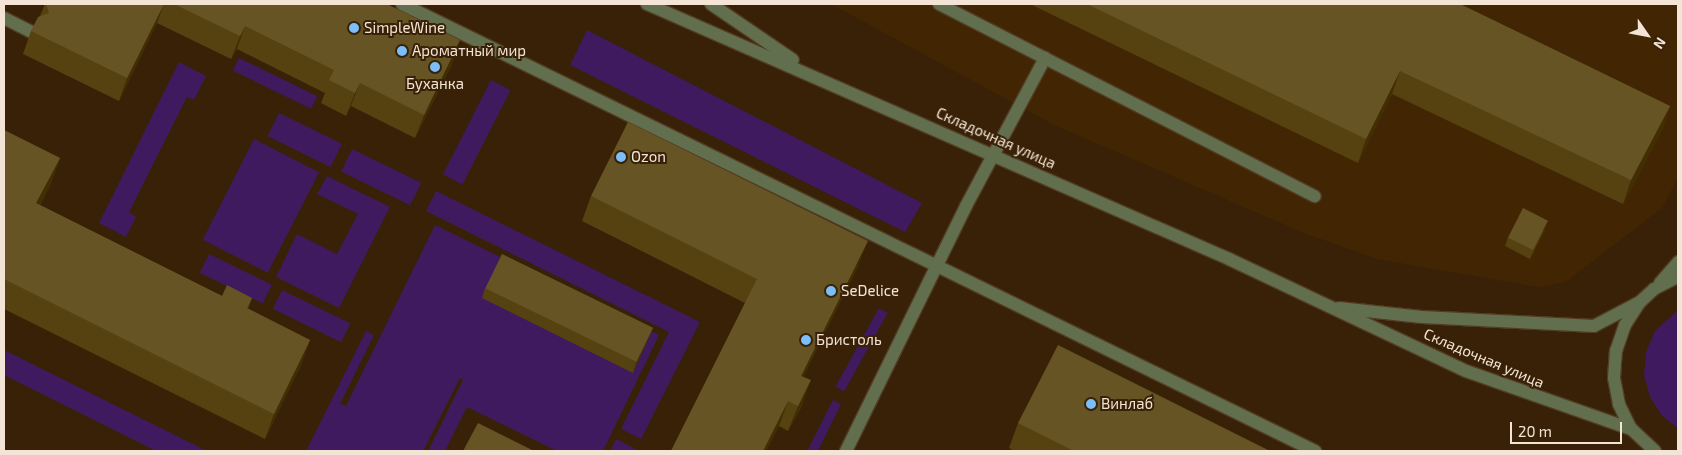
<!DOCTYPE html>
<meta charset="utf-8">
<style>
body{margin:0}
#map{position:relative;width:1682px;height:455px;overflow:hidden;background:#382106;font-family:"Exo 2",sans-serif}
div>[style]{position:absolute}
.built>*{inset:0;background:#422603}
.green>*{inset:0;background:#401a5e;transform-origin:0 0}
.roads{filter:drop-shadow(1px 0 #523c23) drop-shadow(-1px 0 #523c23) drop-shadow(0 1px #523c23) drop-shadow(0 -1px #523c23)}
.minor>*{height:12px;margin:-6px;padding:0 6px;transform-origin:6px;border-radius:6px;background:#616f4e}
.wall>*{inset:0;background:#554210}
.shaded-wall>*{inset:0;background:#422e03}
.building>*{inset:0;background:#665425;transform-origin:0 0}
.dots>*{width:14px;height:14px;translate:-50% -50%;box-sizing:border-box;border:2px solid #382106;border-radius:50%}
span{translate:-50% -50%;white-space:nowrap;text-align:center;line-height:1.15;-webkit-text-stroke:4px #382106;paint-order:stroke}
.poi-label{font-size:15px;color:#f3e4d5}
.left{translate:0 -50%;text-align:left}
.street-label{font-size:15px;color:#f3e4d5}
.frame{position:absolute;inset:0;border:5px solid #f3e4d5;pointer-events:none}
.north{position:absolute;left:1622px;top:10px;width:50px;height:50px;-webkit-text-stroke:4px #382106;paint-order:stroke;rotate:123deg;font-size:14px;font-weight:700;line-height:20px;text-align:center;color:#f3e4d5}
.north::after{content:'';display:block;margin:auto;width:18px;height:22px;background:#f3e4d5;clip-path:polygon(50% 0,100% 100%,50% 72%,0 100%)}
.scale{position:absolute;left:1510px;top:422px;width:112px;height:22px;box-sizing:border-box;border:2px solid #f3e4d5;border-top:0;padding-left:6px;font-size:15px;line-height:18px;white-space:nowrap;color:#f3e4d5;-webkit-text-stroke:4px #382106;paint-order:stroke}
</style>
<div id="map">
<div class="built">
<i style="clip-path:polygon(831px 4px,1678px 4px,1678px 177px,1663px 207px,1566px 282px,1537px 287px,1377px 259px,1304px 233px,1054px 125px)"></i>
</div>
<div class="green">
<i style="clip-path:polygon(587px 30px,922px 203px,905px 232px,570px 65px)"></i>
<i style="left:239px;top:58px;width:87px;height:14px;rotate:26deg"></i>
<i style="clip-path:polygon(179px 62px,206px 76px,194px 100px,187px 97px,129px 212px,136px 217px,126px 237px,99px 223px)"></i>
<i style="left:491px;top:80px;width:22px;height:106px;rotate:27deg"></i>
<i style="left:279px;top:113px;width:70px;height:26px;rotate:26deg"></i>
<i style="left:254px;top:139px;width:73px;height:113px;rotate:27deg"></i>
<i style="left:352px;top:149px;width:77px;height:25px;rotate:26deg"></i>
<i style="clip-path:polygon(327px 176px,390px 207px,339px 308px,276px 277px,297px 234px,337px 254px,358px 214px,317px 194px)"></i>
<i style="clip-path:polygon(436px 191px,700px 322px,641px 439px,621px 429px,669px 332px,426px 211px)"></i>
<i style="clip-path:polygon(435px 225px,659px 335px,604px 449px,606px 451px,557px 451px,467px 407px,445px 451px,428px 451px,463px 380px,460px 378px,423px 451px,306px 451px,366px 331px,374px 335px,340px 404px,346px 406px)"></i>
<i style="left:209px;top:254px;width:70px;height:21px;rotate:26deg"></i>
<i style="left:282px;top:290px;width:76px;height:21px;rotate:26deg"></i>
<i style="left:879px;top:308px;width:10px;height:90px;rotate:29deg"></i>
<i style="clip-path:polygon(1678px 310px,1678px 428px,1662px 416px,1650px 397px,1644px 375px,1646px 352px,1655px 331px)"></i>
<i style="clip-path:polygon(4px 350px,207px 451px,156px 451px,4px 375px)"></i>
<i style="clip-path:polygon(833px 400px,841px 404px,818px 451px,807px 451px)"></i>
<i style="clip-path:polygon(616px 439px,636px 449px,635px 451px,610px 451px)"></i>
</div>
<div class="roads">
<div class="minor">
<i style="left:402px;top:4px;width:1017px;rotate:26.09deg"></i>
<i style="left:647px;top:4px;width:635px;rotate:23.66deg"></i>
<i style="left:1229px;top:259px;width:262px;rotate:25.3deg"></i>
<i style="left:1466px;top:371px;width:175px;rotate:19.4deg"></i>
<i style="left:711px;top:4px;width:99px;rotate:34.3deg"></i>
<i style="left:939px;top:4px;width:422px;rotate:27.1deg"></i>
<i style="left:4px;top:18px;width:33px;rotate:27deg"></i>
<i style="left:1660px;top:283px;width:28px;rotate:-49deg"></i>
<i style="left:1339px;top:308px;width:83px;rotate:6.2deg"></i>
<i style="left:1422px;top:317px;width:172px;rotate:3deg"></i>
<i style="left:1594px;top:326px;width:52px;rotate:-27.6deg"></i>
<i style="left:846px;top:451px;width:273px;rotate:-63.9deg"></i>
<i style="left:966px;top:206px;width:168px;rotate:-61.9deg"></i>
<i style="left:1655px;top:451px;width:33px;rotate:-137deg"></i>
<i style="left:1631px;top:429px;width:28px;rotate:-116deg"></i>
<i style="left:1619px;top:404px;width:26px;rotate:-101deg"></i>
<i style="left:1614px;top:378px;width:27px;rotate:-86deg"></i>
<i style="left:1616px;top:351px;width:28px;rotate:-71deg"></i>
<i style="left:1625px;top:325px;width:27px;rotate:-57deg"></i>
<i style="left:1640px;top:302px;width:19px;rotate:-43deg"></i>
<i style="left:1654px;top:289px;width:27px;rotate:-27deg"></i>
</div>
</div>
<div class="wall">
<i style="clip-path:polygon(45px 4px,387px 4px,452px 64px,415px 138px,351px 106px,346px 116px,321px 103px,325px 93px,237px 49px,231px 59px,157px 23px,119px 101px,23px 54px,31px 31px,40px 16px)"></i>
<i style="clip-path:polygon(1030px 4px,1460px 4px,1670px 106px,1662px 130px,1623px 204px,1392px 94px,1358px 163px)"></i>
<i style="clip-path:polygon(4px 130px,60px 158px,51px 183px,40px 205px,222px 296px,252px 298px,248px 309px,310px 340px,301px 365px,265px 439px,4px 309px)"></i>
<i style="clip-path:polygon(591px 196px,858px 266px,803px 377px,802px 406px,788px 431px,779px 426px,766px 451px,671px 451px,745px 303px,582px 221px)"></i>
<i style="clip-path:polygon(1545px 230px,1530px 259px,1505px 246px,1508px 237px)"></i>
<i style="clip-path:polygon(485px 288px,653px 328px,633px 373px,482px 298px)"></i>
<i style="clip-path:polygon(1018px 423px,1270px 451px,1014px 451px,1009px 448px)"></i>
</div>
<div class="shaded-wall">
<i style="clip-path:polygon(164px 4px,157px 23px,119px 101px,127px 78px)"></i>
<i style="clip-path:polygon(245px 26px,237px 49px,231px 59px,240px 36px)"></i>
<i style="clip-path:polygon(460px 40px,452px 64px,415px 138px,424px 115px)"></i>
<i style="clip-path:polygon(1400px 71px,1392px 94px,1358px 163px,1366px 139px)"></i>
<i style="clip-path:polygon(360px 83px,351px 106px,346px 116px,355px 93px)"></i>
<i style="clip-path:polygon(1670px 106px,1662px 130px,1623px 204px,1631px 180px)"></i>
<i style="clip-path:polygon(60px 158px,51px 183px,27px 229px,36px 203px)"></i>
<i style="clip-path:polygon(1548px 221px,1545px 230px,1530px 259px,1534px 250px)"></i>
<i style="clip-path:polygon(868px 241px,858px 266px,791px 401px,801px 376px)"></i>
<i style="clip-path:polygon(653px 328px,633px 373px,636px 363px)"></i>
<i style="clip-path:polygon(310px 340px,301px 365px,265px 439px,274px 414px)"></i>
<i style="clip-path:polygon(811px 380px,802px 406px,788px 431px,798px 406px)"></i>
<i style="clip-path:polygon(788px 401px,779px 426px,766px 451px,763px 451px)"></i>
</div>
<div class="building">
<i style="clip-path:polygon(46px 4px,164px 4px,127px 78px,31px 31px,38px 17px,49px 13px)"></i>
<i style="clip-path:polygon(174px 4px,387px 4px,460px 40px,424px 115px,360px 83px,355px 93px,329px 80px,334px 70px,245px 26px,240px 36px)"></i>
<i style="clip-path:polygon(1087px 4px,1460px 4px,1670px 106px,1631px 180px,1400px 71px,1366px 139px)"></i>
<i style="clip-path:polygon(628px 122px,868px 241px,801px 376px,811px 380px,798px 406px,788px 401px,763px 451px,671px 451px,757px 279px,591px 196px)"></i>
<i style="clip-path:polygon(4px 130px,60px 158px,36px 203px,222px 296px,227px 285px,252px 298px,247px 308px,310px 340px,274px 414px,4px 279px)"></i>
<i style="left:1523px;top:208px;width:28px;height:33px;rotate:27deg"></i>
<i style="left:502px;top:254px;width:168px;height:38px;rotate:26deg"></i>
<i style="clip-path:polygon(1058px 345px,1270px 451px,1074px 451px,1018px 423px)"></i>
<i style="clip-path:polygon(478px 423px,534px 451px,463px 451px)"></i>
</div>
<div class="dots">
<i style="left:354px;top:28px;background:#7cbef9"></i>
<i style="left:402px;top:51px;background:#7cbef9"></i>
<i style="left:435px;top:67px;background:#7cbef9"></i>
<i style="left:621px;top:157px;background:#7cbef9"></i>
<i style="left:831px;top:291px;background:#7cbef9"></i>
<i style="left:806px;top:340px;background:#7cbef9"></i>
<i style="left:1091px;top:404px;background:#7cbef9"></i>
</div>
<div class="poi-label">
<span class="left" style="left:364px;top:28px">SimpleWine</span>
<span class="left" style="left:412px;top:51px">Ароматный мир</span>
<span style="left:435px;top:84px">Буханка</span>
<span class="left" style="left:631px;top:157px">Ozon</span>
<span class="left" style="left:841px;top:291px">SeDelice</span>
<span class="left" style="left:816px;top:340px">Бристоль</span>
<span class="left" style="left:1101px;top:404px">Винлаб</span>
</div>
<div class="street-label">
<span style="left:996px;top:138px;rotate:24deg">Складочная улица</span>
<span style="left:1484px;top:358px;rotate:23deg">Складочная улица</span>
</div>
<div class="frame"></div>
<div class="north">N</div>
<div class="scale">20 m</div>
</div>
